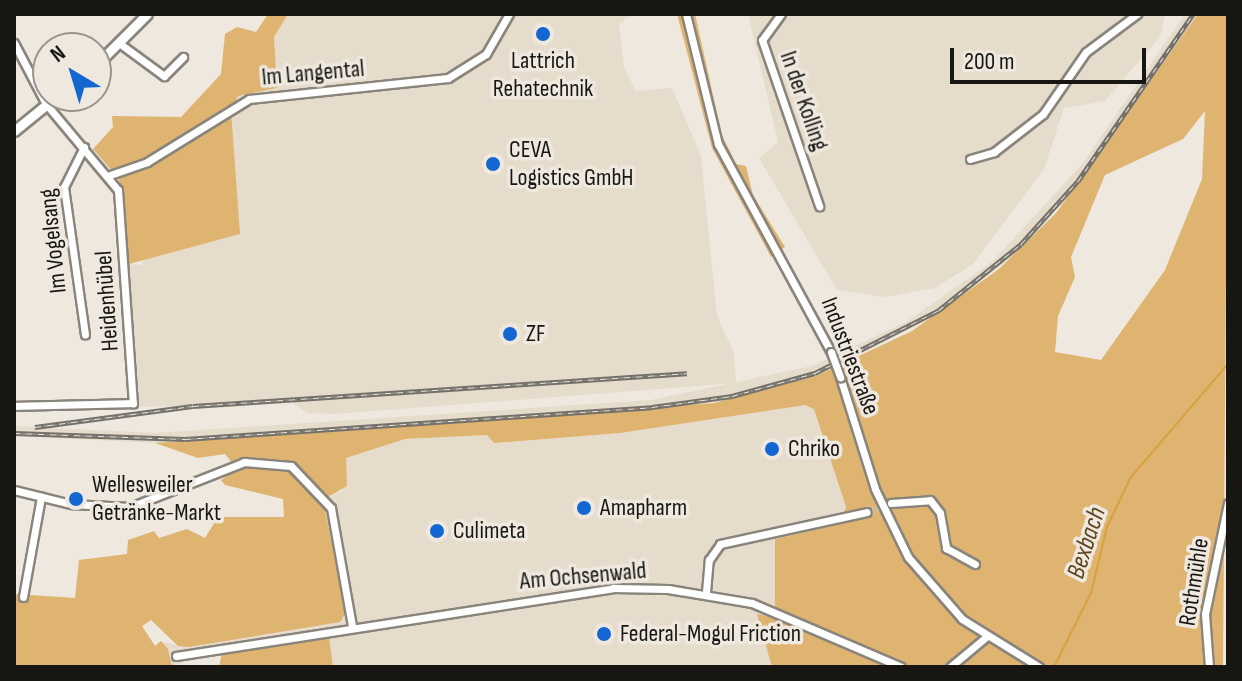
<!DOCTYPE html>
<meta charset="utf-8">
<style>
body{margin:0}
#map{position:relative;width:1242px;height:681px;overflow:hidden;background:#eee8df;font-family:"Sofia Sans Condensed",sans-serif}
div>[style]{position:absolute}
.built>*{inset:0;background:#e6dccc}
.green>*{inset:0;background:#dfb370}
.stream>*{height:2px;margin:-1px;padding:0 1px;transform-origin:1px;border-radius:1px;background:#d8a040}
.minor-tunnel>*{height:7px;margin-top:-3.5px;transform-origin:0;background:repeating-linear-gradient(90deg,#cec8c0 0 7px,transparent 0 10.5px)}
.roads{filter:drop-shadow(2px 0 #8a857c) drop-shadow(-2px 0 #8a857c) drop-shadow(0 2px #8a857c) drop-shadow(0 -2px #8a857c)}
.minor>*{height:7px;margin:-3.5px;padding:0 3.5px;transform-origin:3.5px;border-radius:3.5px;background:#fff}
.major>*{height:9px;margin:-4.5px;padding:0 4.5px;transform-origin:4.5px;border-radius:4.5px;background:#fff}
.rail>*{height:5px;margin-top:-2.5px;transform-origin:0;background:repeating-linear-gradient(90deg,#eee8df 0 6px,#74716b 0 12px);box-sizing:border-box;border-block:2px solid #74716b}
.bridges{filter:drop-shadow(2px 0 #8a857c) drop-shadow(-2px 0 #8a857c) drop-shadow(0 2px #8a857c) drop-shadow(0 -2px #8a857c)}
.minor-bridge>*{height:7px;margin:-3.5px;padding:0 3.5px;transform-origin:3.5px;border-radius:3.5px;background:#fff}
.dots>*{width:22px;height:22px;translate:-50% -50%;box-sizing:border-box;border:4px solid #eee8df;border-radius:50%}
span{translate:-50% -50%;white-space:nowrap;text-align:center;line-height:1.15;-webkit-text-stroke:7px #eee8df;paint-order:stroke}
.poi-label{font-size:24px;color:#181613}
.left{translate:0 -50%;text-align:left}
.street-label{font-size:24px;color:#181613}
.water-label{font-size:26px;color:#5c451e;font-style:italic}
.frame{position:absolute;inset:0;border:16px solid #181613;pointer-events:none}
.north{position:absolute;left:32px;top:32px;width:80px;height:80px;box-sizing:border-box;background:#eee8df;border:2px solid #98948d;border-radius:50%;rotate:322deg;font-size:22px;font-weight:700;line-height:32px;text-align:center;color:#181613}
.north::after{content:'';display:block;margin:auto;width:28px;height:36px;background:#1467d1;clip-path:polygon(50% 0,100% 100%,50% 72%,0 100%)}
.scale{position:absolute;left:950px;top:48px;width:196px;height:36px;box-sizing:border-box;border:4px solid #181613;border-top:0;padding-left:10px;font-size:24px;line-height:28px;white-space:nowrap;color:#181613;-webkit-text-stroke:6px #eee8df;paint-order:stroke}
</style>
<div id="map">
<div class="built">
<i style="clip-path:polygon(288px 14px,632px 14px,619px 24px,624px 68px,636px 91px,672px 88px,701px 156px,717px 316px,734px 353px,736px 383px,335px 414px,307px 413px,292px 402px,140px 407px,129px 264px,141px 265px,238px 96px,277px 88px,274px 37px)"></i>
<i style="clip-path:polygon(748px 14px,1165px 14px,1160px 37px,1105px 101px,1064px 108px,1044px 169px,973px 264px,935px 288px,885px 297px,837px 290px,759px 158px,778px 142px)"></i>
<i style="clip-path:polygon(1185px 14px,1198px 14px,1091px 169px,1023px 247px,941px 313px,816px 376px,752px 395px,652px 410px,155px 443px,14px 436px,14px 426px,155px 433px,651px 400px,812px 366px,906px 322px,993px 261px,1082px 164px)"></i>
<i style="clip-path:polygon(805px 404px,814px 408px,846px 507px,840px 523px,775px 539px,778px 602px,775px 619px,762px 613px,772px 667px,333px 667px,329px 636px,197px 656px,172px 667px,161px 641px,178px 646px,345px 618px,323px 500px,342px 491px,346px 458px,405px 439px,487px 435px,494px 443px,620px 433px)"></i>
</div>
<div class="green">
<i style="clip-path:polygon(268px 14px,288px 14px,274px 37px,277px 88px,238px 96px,231px 111px,240px 234px,129px 264px,119px 179px,93px 149px,113px 127px,112px 116px,181px 117px,221px 74px,225px 34px,237px 27px,256px 32px)"></i>
<i style="clip-path:polygon(677px 14px,695px 14px,722px 135px,736px 164px,746px 166px,753px 195px,785px 247px,771px 257px,712px 148px)"></i>
<i style="clip-path:polygon(evenodd,1198px 14px,1228px 14px,1223px 667px,772px 667px,757px 614px,775px 618px,775px 539px,840px 524px,846px 507px,814px 409px,805px 405px,620px 433px,494px 443px,487px 435px,405px 439px,346px 458px,347px 486px,323px 500px,346px 613px,340px 622px,189px 647px,178px 646px,151px 620px,142px 626px,155px 646px,161px 641px,168px 649px,172px 667px,14px 667px,14px 594px,75px 598px,79px 560px,127px 554px,128px 540px,154px 531px,159px 538px,187px 529px,205px 538px,218px 517px,284px 517px,283px 499px,225px 485px,221px 480px,237px 469px,225px 454px,198px 458px,155px 443px,714px 403px,816px 376px,912px 331px,999px 269px,1056px 213px,1198px 14px,1205px 111px,1202px 179px,1165px 270px,1101px 360px,1055px 352px,1058px 316px,1075px 277px,1071px 257px,1105px 175px,1183px 139px,1205px 111px)"></i>
<i style="clip-path:polygon(329px 636px,333px 667px,219px 667px,222px 653px)"></i>
</div>
<div class="stream">
<i style="left:1054px;top:667px;width:83px;rotate:-63.4deg"></i>
<i style="left:1091px;top:593px;width:68px;rotate:-76.4deg"></i>
<i style="left:1107px;top:527px;width:55px;rotate:-64.4deg"></i>
<i style="left:1131px;top:477px;width:149px;rotate:-49.4deg"></i>
</div>
<div class="minor-tunnel">
<i style="left:867px;top:512px;width:26px;rotate:-21deg"></i>
</div>
<div class="roads">
<div class="minor">
<i style="left:686px;top:14px;width:134px;rotate:76.2deg"></i>
<i style="left:718px;top:144px;width:237px;rotate:61.5deg"></i>
<i style="left:781px;top:14px;width:32px;rotate:126deg"></i>
<i style="left:762px;top:40px;width:176px;rotate:71deg"></i>
<i style="left:14px;top:43px;width:69px;rotate:62.3deg"></i>
<i style="left:46px;top:104px;width:112px;rotate:50.1deg"></i>
<i style="left:118px;top:190px;width:214px;rotate:86deg"></i>
<i style="left:133px;top:403px;width:119px;rotate:178.6deg"></i>
<i style="left:119px;top:43px;width:56px;rotate:36.3deg"></i>
<i style="left:164px;top:76px;width:27px;rotate:-45deg"></i>
<i style="left:84px;top:147px;width:45px;rotate:116.6deg"></i>
<i style="left:64px;top:187px;width:149px;rotate:81.9deg"></i>
<i style="left:970px;top:159px;width:25px;rotate:-16deg"></i>
<i style="left:994px;top:152px;width:62px;rotate:-37.8deg"></i>
<i style="left:1043px;top:114px;width:75px;rotate:-55.3deg"></i>
<i style="left:1086px;top:52px;width:64px;rotate:-36.7deg"></i>
<i style="left:110px;top:175px;width:39px;rotate:-19deg"></i>
<i style="left:147px;top:162px;width:120px;rotate:-31.7deg"></i>
<i style="left:249px;top:99px;width:200px;rotate:-6deg"></i>
<i style="left:448px;top:78px;width:45px;rotate:-32.3deg"></i>
<i style="left:486px;top:54px;width:46px;rotate:-60.1deg"></i>
<i style="left:840px;top:377px;width:117px;rotate:72.6deg"></i>
<i style="left:875px;top:489px;width:76px;rotate:64.1deg"></i>
<i style="left:908px;top:557px;width:82px;rotate:48.9deg"></i>
<i style="left:962px;top:619px;width:91px;rotate:31.9deg"></i>
<i style="left:14px;top:490px;width:59px;rotate:13.8deg"></i>
<i style="left:71px;top:504px;width:59px;rotate:2.9deg"></i>
<i style="left:130px;top:507px;width:123px;rotate:-21.5deg"></i>
<i style="left:244px;top:462px;width:47px;rotate:4.9deg"></i>
<i style="left:291px;top:466px;width:58px;rotate:46.4deg"></i>
<i style="left:331px;top:508px;width:120px;rotate:79.9deg"></i>
<i style="left:891px;top:503px;width:39px;rotate:-4deg"></i>
<i style="left:930px;top:500px;width:16px;rotate:52deg"></i>
<i style="left:940px;top:513px;width:36px;rotate:80deg"></i>
<i style="left:946px;top:548px;width:33px;rotate:29deg"></i>
<i style="left:706px;top:592px;width:32px;rotate:-85deg"></i>
<i style="left:709px;top:560px;width:19px;rotate:-55deg"></i>
<i style="left:720px;top:544px;width:150px;rotate:-12.3deg"></i>
<i style="left:23px;top:597px;width:102px;rotate:-79.8deg"></i>
<i style="left:176px;top:656px;width:442px;rotate:-8.8deg"></i>
<i style="left:613px;top:588px;width:55px;rotate:1deg"></i>
<i style="left:668px;top:589px;width:85px;rotate:9.5deg"></i>
<i style="left:752px;top:603px;width:162px;rotate:23.2deg"></i>
<i style="left:950px;top:667px;width:47px;rotate:-39.8deg"></i>
<i style="left:1209px;top:667px;width:53px;rotate:-94.3deg"></i>
<i style="left:1205px;top:614px;width:113px;rotate:-78.3deg"></i>
</div>
<div class="major">
<i style="left:96px;top:65px;width:72px;rotate:-45deg"></i>
<i style="left:14px;top:131px;width:55px;rotate:-39.1deg"></i>
</div>
</div>
<div class="rail">
<i style="left:35px;top:427px;width:159px;rotate:-7.6deg"></i>
<i style="left:193px;top:406px;width:495px;rotate:-3.8deg"></i>
<i style="left:14px;top:433px;width:171px;rotate:2deg"></i>
<i style="left:185px;top:439px;width:468px;rotate:-3.9deg"></i>
<i style="left:652px;top:407px;width:81px;rotate:-7.8deg"></i>
<i style="left:732px;top:396px;width:86px;rotate:-15.5deg"></i>
<i style="left:815px;top:373px;width:139px;rotate:-26.9deg"></i>
<i style="left:939px;top:310px;width:105px;rotate:-38.8deg"></i>
<i style="left:1021px;top:244px;width:85px;rotate:-47.9deg"></i>
<i style="left:1078px;top:181px;width:203px;rotate:-55.4deg"></i>
</div>
<div class="bridges">
<div class="minor-bridge">
<i style="left:831px;top:352px;width:27px;rotate:70deg"></i>
</div>
</div>
<div class="dots">
<i style="left:543px;top:34px;background:#1467d1"></i>
<i style="left:493px;top:164px;background:#1467d1"></i>
<i style="left:510px;top:334px;background:#1467d1"></i>
<i style="left:772px;top:449px;background:#1467d1"></i>
<i style="left:76px;top:499px;background:#1467d1"></i>
<i style="left:584px;top:508px;background:#1467d1"></i>
<i style="left:437px;top:531px;background:#1467d1"></i>
<i style="left:604px;top:634px;background:#1467d1"></i>
</div>
<div class="poi-label">
<span style="left:543px;top:75px">Lattrich<br>Rehatechnik</span>
<span class="left" style="left:509px;top:164px">CEVA<br>Logistics GmbH</span>
<span class="left" style="left:526px;top:334px">ZF</span>
<span class="left" style="left:788px;top:449px">Chriko</span>
<span class="left" style="left:92px;top:499px">Wellesweiler<br>Getränke-Markt</span>
<span class="left" style="left:600px;top:508px">Amapharm</span>
<span class="left" style="left:453px;top:531px">Culimeta</span>
<span class="left" style="left:620px;top:634px">Federal-Mogul Friction</span>
</div>
<div class="street-label">
<span style="left:313px;top:73px;rotate:-5deg">Im Langental</span>
<span style="left:804px;top:101px;rotate:71deg">In der Kolling</span>
<span style="left:53px;top:241px;rotate:-96deg">Im Vogelsang</span>
<span style="left:107px;top:301px;rotate:-94deg">Heidenhübel</span>
<span style="left:850px;top:356px;rotate:69deg">Industriestraße</span>
<span style="left:583px;top:576px;rotate:-5deg">Am Ochsenwald</span>
<span style="left:1194px;top:582px;rotate:-81deg">Rothmühle</span>
</div>
<div class="water-label">
<span style="left:1087px;top:543px;rotate:-72deg">Bexbach</span>
</div>
<div class="frame"></div>
<div class="north">N</div>
<div class="scale">200 m</div>
</div>
